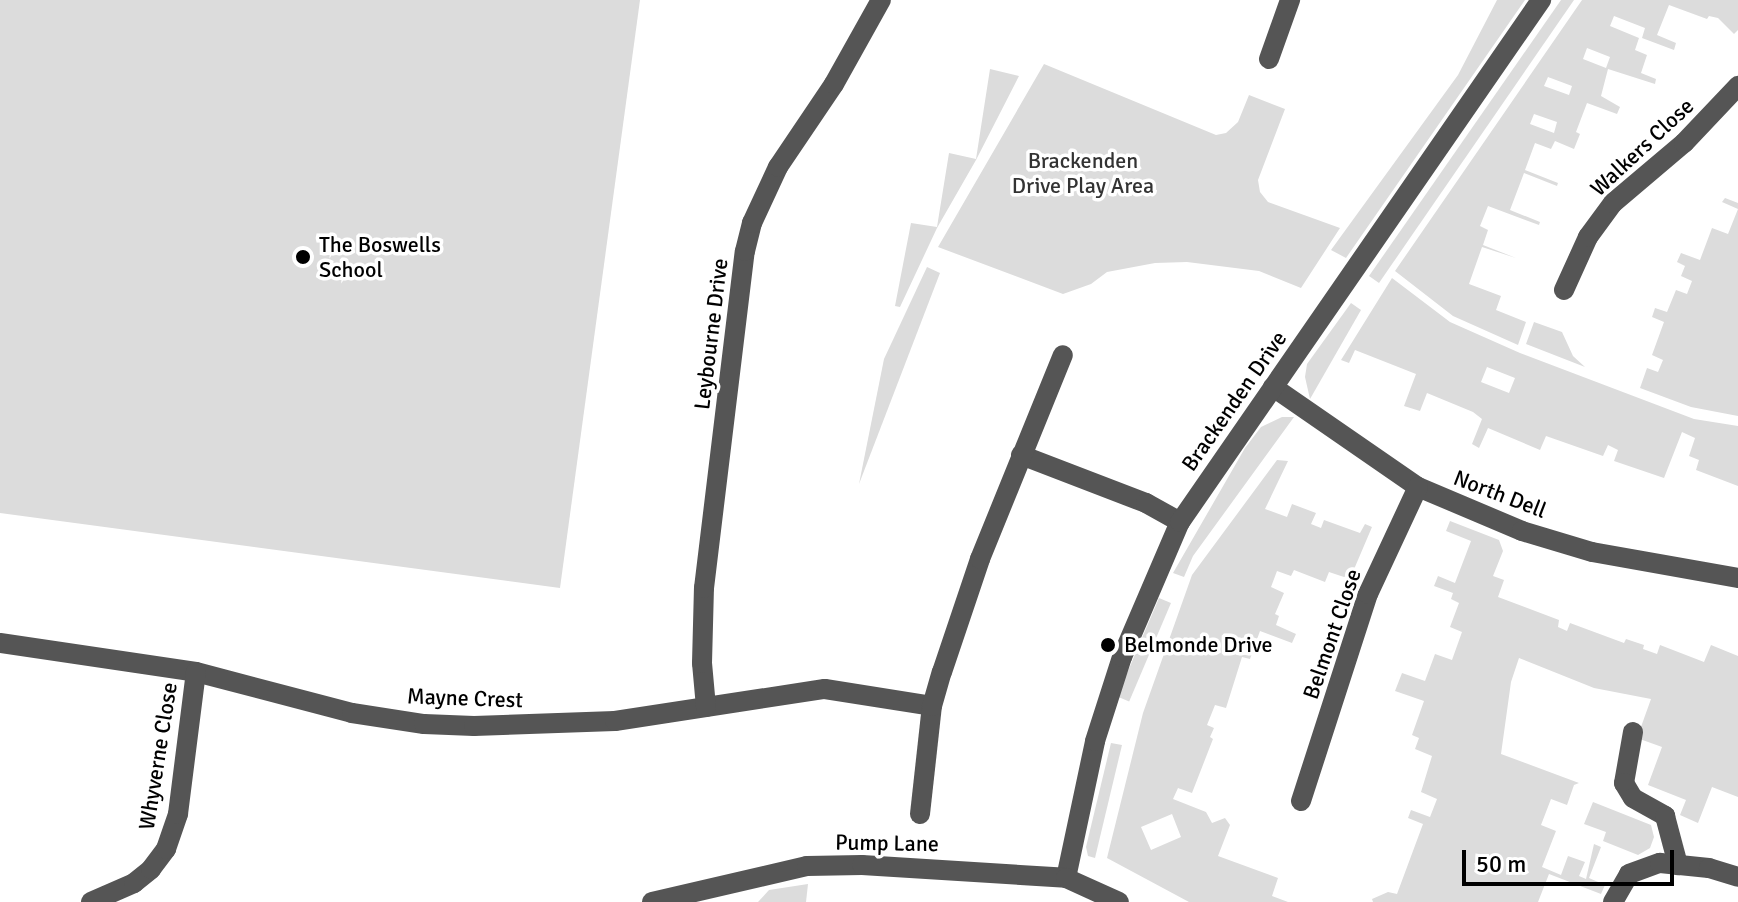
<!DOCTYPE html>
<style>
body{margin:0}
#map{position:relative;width:1738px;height:902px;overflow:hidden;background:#fff;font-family:Signika,sans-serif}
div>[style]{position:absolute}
.green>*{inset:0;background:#dcdcdc;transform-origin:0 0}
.minor>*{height:20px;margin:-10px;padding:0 10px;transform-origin:10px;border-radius:10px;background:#555}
.dots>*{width:22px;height:22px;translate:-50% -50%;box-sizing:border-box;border:4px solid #fff;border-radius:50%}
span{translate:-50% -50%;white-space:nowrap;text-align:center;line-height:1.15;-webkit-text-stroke:7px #fff;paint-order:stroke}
.street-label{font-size:22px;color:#000}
.park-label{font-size:22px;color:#333}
.poi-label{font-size:22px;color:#000}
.left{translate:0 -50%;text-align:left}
.scale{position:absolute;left:1462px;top:850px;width:212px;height:36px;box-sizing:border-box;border:4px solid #000;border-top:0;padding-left:10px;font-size:24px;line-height:28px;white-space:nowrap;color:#000;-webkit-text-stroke:6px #fff;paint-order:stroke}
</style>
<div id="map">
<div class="green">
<i style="clip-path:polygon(0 0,640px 0,560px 588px,0 513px)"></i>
<i style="clip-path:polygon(1497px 0,1525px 0,1346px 258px,1331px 250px,1458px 75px)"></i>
<i style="clip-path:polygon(1561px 0,1574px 0,1379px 283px,1369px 276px)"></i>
<i style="clip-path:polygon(evenodd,1582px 0,1738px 0,1738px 30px,1734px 34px,1718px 18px,1709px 16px,1707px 19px,1669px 5px,1657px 35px,1676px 43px,1674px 50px,1642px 38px,1645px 28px,1614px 16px,1610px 26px,1639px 38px,1635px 50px,1647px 55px,1641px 73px,1656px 79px,1655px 84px,1608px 69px,1601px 96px,1620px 107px,1617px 114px,1587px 103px,1576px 132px,1580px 134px,1574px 149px,1555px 141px,1551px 149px,1535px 143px,1525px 170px,1558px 183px,1557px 186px,1524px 173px,1510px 210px,1540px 222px,1539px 225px,1488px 206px,1480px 226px,1488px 230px,1483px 245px,1516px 258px,1482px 247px,1469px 284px,1501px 296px,1496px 310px,1526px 322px,1518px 345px,1453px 316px,1395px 271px,1582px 0,1587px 48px,1610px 57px,1606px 68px,1583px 59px,1587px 48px,1582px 0,1548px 77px,1572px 86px,1569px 95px,1544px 86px,1548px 77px,1582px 0,1534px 114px,1557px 122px,1554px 133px,1530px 124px,1534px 114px)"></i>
<i style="clip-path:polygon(1044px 64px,1216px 135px,1226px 133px,1238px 122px,1249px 95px,1285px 109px,1258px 180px,1260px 192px,1268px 202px,1340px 228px,1301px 288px,1259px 271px,1187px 262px,1155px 263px,1107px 272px,1091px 284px,1063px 294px,938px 247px)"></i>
<i style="clip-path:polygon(990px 69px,1019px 76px,976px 160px,937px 228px,900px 307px,895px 306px,911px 223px,937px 227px,949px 153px,976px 159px)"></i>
<i style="clip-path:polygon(1725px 198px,1738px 203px,1738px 416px,1691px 407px,1640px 388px,1647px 368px,1658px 372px,1663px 360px,1652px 355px,1664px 322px,1652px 317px,1655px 308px,1667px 312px,1676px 290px,1687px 294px,1692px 281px,1681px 276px,1685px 266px,1677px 262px,1681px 253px,1700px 260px,1712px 228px,1728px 234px,1738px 209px,1722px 202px)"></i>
<i style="clip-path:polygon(927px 267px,940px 273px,859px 484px,884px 359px)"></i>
<i style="clip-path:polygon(evenodd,1392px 278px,1450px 322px,1520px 353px,1694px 419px,1738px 426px,1738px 486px,1696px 470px,1699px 460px,1689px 456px,1695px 438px,1682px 432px,1664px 478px,1614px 461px,1618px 450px,1608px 445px,1603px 456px,1546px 436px,1540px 450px,1488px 428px,1479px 448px,1472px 444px,1482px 419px,1473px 412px,1427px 393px,1420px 411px,1404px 406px,1416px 374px,1355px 350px,1349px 363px,1341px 360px,1392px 278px,1487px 367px,1515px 378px,1509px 393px,1481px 382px,1487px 367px)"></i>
<i style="clip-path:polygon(1351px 303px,1361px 310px,1310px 399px,1305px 377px,1307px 364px)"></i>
<i style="clip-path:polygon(1534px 322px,1562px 332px,1573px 356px,1585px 367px,1526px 344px)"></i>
<i style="clip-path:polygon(1282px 417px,1294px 417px,1193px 556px,1184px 577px,1173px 573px,1245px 448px,1261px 427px)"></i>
<i style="clip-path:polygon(evenodd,1277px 460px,1288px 461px,1265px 509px,1287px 517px,1292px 504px,1316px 513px,1311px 524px,1321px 528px,1324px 520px,1360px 533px,1365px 524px,1372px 527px,1352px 574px,1344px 577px,1329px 572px,1325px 582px,1294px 570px,1291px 576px,1277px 571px,1271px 587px,1284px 593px,1275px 614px,1279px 616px,1276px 625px,1296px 634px,1292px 643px,1260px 631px,1250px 659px,1242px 657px,1226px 708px,1215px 705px,1207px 725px,1214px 728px,1210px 737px,1213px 739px,1192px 793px,1178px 788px,1173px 799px,1206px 812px,1212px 823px,1225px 818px,1230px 825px,1218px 856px,1278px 878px,1272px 896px,1288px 902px,1189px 902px,1107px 858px,1143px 713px,1192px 575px,1277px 460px,1172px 814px,1181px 837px,1151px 850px,1141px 827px,1172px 814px)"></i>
<i style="clip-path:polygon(1450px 521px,1499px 540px,1503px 551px,1493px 576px,1504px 580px,1498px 597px,1559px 620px,1558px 627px,1567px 631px,1570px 623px,1624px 643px,1626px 639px,1644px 645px,1643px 649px,1657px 654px,1660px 645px,1704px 662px,1711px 645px,1738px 656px,1738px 797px,1712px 787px,1698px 823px,1680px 815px,1686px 800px,1648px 785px,1662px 747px,1637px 738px,1651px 699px,1594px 688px,1519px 658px,1511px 682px,1501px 754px,1579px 783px,1574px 785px,1567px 805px,1551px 799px,1541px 825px,1556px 831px,1542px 867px,1561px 875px,1568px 856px,1585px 862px,1579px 876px,1586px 879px,1594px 844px,1601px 847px,1589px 878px,1605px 885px,1601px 894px,1549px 874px,1538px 902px,1373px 902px,1372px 899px,1388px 892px,1397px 894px,1423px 824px,1408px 818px,1411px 810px,1430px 817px,1437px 799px,1421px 792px,1432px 756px,1415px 749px,1419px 738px,1412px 735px,1424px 701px,1395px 691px,1402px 673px,1425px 681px,1435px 654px,1452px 660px,1462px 632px,1450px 627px,1459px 603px,1451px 599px,1453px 593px,1434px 586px,1438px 576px,1455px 583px,1471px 541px,1446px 531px)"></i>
<i style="left:1159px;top:598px;width:13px;height:107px;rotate:23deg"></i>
<i style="clip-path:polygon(1111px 743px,1122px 745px,1095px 858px,1088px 856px,1086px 847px)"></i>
<i style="clip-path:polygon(1593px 802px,1651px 825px,1654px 837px,1650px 848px,1638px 855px,1603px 841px,1606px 832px,1584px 824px)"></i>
<i style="clip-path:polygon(808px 884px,806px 902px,758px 902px,769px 890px)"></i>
</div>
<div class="minor">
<i style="left:1269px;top:59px;width:63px;rotate:-70.4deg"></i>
<i style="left:1564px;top:290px;width:58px;rotate:-65.6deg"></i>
<i style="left:1588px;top:237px;width:42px;rotate:-53.7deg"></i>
<i style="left:1613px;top:203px;width:93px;rotate:-40.2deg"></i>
<i style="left:1684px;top:143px;width:79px;rotate:-46.5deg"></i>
<i style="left:1273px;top:387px;width:176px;rotate:34.6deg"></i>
<i style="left:1418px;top:487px;width:113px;rotate:22.9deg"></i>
<i style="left:1522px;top:531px;width:73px;rotate:16.7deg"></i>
<i style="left:1592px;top:552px;width:148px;rotate:10.1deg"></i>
<i style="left:1021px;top:455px;width:134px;rotate:21deg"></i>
<i style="left:1146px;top:503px;width:39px;rotate:29deg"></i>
<i style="left:0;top:643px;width:198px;rotate:8.4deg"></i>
<i style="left:196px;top:672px;width:161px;rotate:14.7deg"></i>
<i style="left:352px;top:713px;width:73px;rotate:8.7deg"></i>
<i style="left:424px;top:724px;width:50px;rotate:2.3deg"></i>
<i style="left:474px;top:726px;width:141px;rotate:-2deg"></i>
<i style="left:615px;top:721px;width:212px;rotate:-8.7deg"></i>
<i style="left:825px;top:689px;width:108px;rotate:9deg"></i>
<i style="left:706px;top:707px;width:44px;rotate:-95.2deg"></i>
<i style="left:702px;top:663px;width:75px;rotate:-88.5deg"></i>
<i style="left:704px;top:588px;width:339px;rotate:-83.1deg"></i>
<i style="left:745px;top:251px;width:29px;rotate:-76deg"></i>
<i style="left:752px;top:223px;width:62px;rotate:-65.1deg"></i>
<i style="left:778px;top:167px;width:100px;rotate:-56deg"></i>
<i style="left:834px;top:84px;width:96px;rotate:-60.8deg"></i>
<i style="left:1633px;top:732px;width:52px;rotate:100deg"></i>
<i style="left:1624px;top:783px;width:17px;rotate:59deg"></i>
<i style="left:1633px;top:798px;width:37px;rotate:29deg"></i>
<i style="left:1665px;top:816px;width:51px;rotate:75.1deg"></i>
<i style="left:1301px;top:801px;width:218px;rotate:-72.1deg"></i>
<i style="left:1368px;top:594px;width:118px;rotate:-65deg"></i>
<i style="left:920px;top:814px;width:109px;rotate:-83.7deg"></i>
<i style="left:932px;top:706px;width:35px;rotate:-74deg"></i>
<i style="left:942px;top:672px;width:119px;rotate:-71.4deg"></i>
<i style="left:980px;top:559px;width:220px;rotate:-67.9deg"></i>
<i style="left:1066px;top:878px;width:140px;rotate:-78deg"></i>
<i style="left:1095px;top:741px;width:88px;rotate:-72.2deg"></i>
<i style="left:1122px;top:657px;width:147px;rotate:-66.8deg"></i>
<i style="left:1180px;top:522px;width:635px;rotate:-55.33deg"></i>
<i style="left:91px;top:902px;width:47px;rotate:-23.8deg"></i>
<i style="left:134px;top:883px;width:22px;rotate:-39deg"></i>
<i style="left:151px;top:869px;width:25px;rotate:-53deg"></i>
<i style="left:166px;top:849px;width:37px;rotate:-71deg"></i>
<i style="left:178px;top:814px;width:143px;rotate:-82.8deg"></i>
<i style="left:652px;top:902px;width:159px;rotate:-13.1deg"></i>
<i style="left:807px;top:866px;width:55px;rotate:-1deg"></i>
<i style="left:862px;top:865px;width:204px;rotate:3.6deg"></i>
<i style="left:1066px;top:878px;width:58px;rotate:24.4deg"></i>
<i style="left:1613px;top:902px;width:32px;rotate:-60deg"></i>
<i style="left:1629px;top:874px;width:33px;rotate:-20deg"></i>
<i style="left:1660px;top:863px;width:49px;rotate:5.8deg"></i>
<i style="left:1709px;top:868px;width:30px;rotate:17deg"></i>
</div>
<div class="dots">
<i style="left:303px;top:257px;background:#000"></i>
<i style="left:1108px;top:645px;background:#000"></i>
</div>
<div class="street-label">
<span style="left:1642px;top:147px;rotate:-43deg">Walkers Close</span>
<span style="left:711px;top:334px;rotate:-83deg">Leybourne Drive</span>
<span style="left:1234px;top:401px;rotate:-55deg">Brackenden Drive</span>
<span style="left:1500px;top:494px;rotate:21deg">North Dell</span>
<span style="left:1332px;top:634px;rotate:-71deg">Belmont Close</span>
<span style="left:465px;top:698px;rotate:2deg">Mayne Crest</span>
<span style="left:158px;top:756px;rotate:-81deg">Whyverne Close</span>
<span style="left:887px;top:843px;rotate:1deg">Pump Lane</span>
</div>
<div class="park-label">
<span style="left:1083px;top:173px">Brackenden<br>Drive Play Area</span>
</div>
<div class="poi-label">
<span class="left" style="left:319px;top:257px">The Boswells<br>School</span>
<span class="left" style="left:1124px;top:645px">Belmonde Drive</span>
</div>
<div class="scale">50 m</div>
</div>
